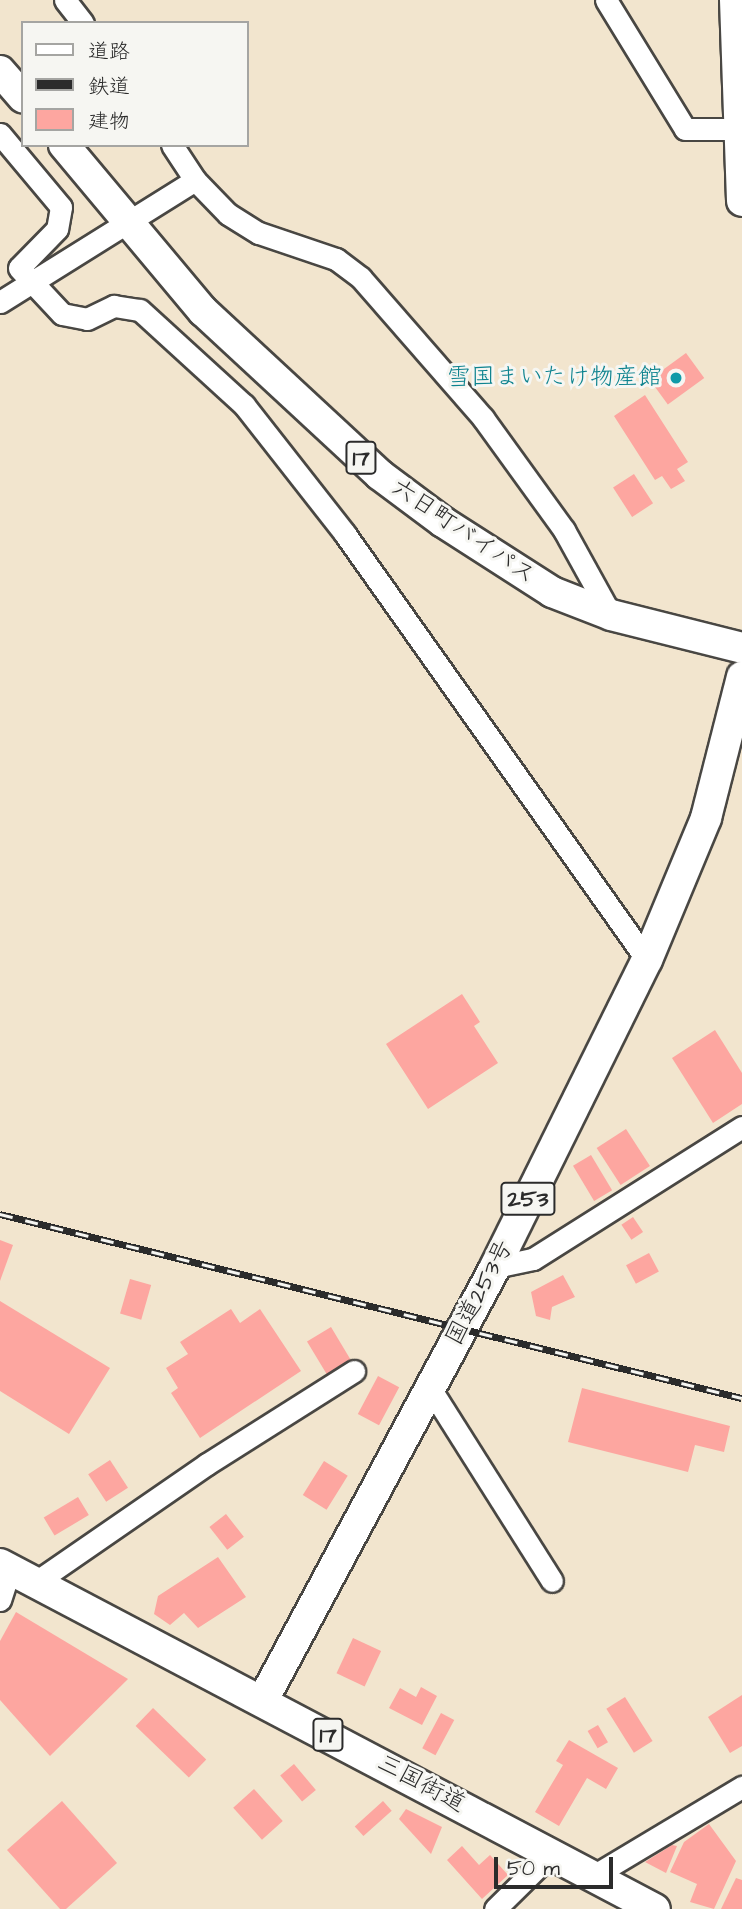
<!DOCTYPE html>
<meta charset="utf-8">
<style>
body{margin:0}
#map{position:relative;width:742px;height:1909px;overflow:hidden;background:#f2e5ce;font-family:"Architects Daughter","Klee One",sans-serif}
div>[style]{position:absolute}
.building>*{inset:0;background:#fda6a0;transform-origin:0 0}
.roads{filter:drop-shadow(2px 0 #494743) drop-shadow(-2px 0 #494743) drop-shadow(0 2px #494743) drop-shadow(0 -2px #494743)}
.minor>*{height:21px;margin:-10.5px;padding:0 10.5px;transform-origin:10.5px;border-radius:10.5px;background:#fff}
.highway>*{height:30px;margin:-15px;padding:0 15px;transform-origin:15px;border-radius:15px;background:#fff}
.rail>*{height:7px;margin-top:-3.5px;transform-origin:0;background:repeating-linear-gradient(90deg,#f6f6f2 0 13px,#2b2b2b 0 26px);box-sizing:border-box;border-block:2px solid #2b2b2b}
.dots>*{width:19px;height:19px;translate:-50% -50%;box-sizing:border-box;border:4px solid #f6f6f2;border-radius:50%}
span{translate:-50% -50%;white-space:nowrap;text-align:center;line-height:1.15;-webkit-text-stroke:6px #f6f6f2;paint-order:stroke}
.shield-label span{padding:2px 5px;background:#f6f6f2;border:2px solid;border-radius:5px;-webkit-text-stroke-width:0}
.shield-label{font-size:23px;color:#2b2b2b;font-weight:700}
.culture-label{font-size:24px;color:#0d838f}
.right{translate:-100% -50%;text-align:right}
.street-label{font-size:24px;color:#2b2b2b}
.legend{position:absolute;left:21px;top:21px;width:228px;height:126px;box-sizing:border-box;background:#f6f6f2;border:2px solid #a5a5a2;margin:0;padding:9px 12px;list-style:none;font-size:21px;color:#2b2b2b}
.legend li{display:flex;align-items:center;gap:14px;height:35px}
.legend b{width:35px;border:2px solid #a5a5a2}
.scale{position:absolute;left:494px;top:1857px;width:119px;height:32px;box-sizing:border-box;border:4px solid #2b2b2b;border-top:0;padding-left:9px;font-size:21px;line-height:24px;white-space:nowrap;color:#2b2b2b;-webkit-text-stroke:5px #f6f6f2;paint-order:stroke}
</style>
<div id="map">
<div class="building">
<i style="left:686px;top:353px;width:31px;height:45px;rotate:54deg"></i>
<i style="clip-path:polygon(645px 395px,688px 462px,677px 469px,685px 481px,671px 489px,662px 476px,655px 480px,614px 416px)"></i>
<i style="left:634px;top:474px;width:35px;height:25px;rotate:57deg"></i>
<i style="clip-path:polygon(462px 994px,480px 1022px,474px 1026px,498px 1063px,428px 1109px,386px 1044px)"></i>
<i style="clip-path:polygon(715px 1030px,742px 1073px,742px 1104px,713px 1123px,672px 1058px)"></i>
<i style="left:626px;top:1129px;width:44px;height:35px;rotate:57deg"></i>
<i style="left:591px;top:1155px;width:41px;height:21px;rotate:59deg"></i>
<i style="left:633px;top:1217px;width:18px;height:14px;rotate:56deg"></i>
<i style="clip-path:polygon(0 1240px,13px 1245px,0 1281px)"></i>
<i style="left:649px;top:1253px;width:21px;height:26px;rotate:62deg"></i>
<i style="clip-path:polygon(563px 1275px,575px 1297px,552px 1307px,550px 1320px,536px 1316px,531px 1292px)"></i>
<i style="left:130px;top:1279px;width:22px;height:36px;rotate:16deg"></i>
<i style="clip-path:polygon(0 1301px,110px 1368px,69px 1434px,0 1391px)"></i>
<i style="clip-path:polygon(231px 1309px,240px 1323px,260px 1309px,301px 1371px,200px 1438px,171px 1393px,178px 1388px,166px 1368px,188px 1354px,180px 1342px)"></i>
<i style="left:331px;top:1327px;width:39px;height:28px;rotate:59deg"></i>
<i style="left:378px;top:1376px;width:24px;height:43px;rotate:28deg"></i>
<i style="clip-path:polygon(582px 1388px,730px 1426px,724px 1452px,695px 1445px,688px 1472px,568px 1442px)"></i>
<i style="left:110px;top:1460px;width:33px;height:26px;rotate:57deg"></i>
<i style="left:324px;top:1461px;width:28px;height:40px;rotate:32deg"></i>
<i style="left:78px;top:1497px;width:21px;height:40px;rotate:59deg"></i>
<i style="left:226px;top:1514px;width:29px;height:21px;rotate:52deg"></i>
<i style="clip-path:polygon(218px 1557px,246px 1597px,198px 1628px,184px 1613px,170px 1625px,154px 1614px,158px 1596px)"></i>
<i style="clip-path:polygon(16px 1612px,128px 1679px,50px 1756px,0 1700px,0 1641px)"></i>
<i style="left:353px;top:1638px;width:31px;height:39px;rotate:25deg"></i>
<i style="clip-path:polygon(421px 1687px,437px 1696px,422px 1725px,389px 1708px,400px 1688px,416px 1697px)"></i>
<i style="clip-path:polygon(742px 1695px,742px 1746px,730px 1753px,708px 1717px)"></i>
<i style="left:625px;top:1697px;width:52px;height:22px;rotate:58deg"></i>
<i style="left:153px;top:1708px;width:74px;height:25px;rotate:44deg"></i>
<i style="left:441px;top:1713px;width:15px;height:40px;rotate:28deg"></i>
<i style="left:598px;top:1725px;width:20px;height:12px;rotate:60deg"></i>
<i style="clip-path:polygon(569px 1740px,618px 1768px,606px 1789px,587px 1778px,559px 1826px,535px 1812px,563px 1765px,556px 1761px)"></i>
<i style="left:294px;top:1764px;width:34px;height:18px;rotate:50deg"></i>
<i style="left:254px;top:1789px;width:43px;height:28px;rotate:48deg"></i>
<i style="clip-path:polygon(62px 1801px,117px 1863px,66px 1909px,60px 1909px,7px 1850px)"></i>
<i style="left:383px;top:1801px;width:13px;height:38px;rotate:48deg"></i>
<i style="clip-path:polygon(406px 1809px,442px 1827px,431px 1854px,399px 1819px)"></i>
<i style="clip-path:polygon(709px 1824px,736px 1861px,714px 1909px,690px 1902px,697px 1884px,670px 1872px,684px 1842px)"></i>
<i style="clip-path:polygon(672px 1845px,677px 1846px,666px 1873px,645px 1862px)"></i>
<i style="clip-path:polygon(462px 1846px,479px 1865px,490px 1855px,508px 1875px,482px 1899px,447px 1860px)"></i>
<i style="clip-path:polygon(736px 1878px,742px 1880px,742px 1909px,721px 1909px)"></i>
</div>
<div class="roads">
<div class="minor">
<i style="left:65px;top:0;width:29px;rotate:52deg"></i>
<i style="left:606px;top:0;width:151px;rotate:58.5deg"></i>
<i style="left:685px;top:129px;width:53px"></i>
<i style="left:0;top:134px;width:95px;rotate:50.1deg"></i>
<i style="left:61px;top:207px;width:22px;rotate:100deg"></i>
<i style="left:57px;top:229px;width:54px;rotate:134.3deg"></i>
<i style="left:19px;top:268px;width:63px;rotate:46.9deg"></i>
<i style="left:62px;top:314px;width:25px;rotate:11deg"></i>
<i style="left:87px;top:319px;width:30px;rotate:-26deg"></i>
<i style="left:114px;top:306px;width:26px;rotate:9deg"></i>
<i style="left:140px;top:310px;width:141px;rotate:42.4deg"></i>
<i style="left:244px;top:405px;width:164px;rotate:51.9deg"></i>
<i style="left:345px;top:534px;width:522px;rotate:54.67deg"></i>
<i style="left:172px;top:145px;width:42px;rotate:56.7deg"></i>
<i style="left:195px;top:180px;width:47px;rotate:45.9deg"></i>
<i style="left:228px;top:214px;width:36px;rotate:32deg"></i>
<i style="left:259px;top:233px;width:81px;rotate:18.7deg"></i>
<i style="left:336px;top:259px;width:31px;rotate:37deg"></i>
<i style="left:361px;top:278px;width:186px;rotate:48.9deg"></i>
<i style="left:483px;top:418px;width:138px;rotate:54.1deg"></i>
<i style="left:564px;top:530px;width:97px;rotate:61.1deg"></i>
<i style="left:0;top:302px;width:230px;rotate:-32deg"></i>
<i style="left:495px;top:1267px;width:39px;rotate:-12deg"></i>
<i style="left:533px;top:1259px;width:247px;rotate:-32.3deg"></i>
<i style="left:430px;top:1388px;width:228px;rotate:57.7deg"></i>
<i style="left:36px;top:1582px;width:208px;rotate:-34.6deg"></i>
<i style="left:207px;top:1464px;width:174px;rotate:-32.3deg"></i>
<i style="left:0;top:1600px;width:32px;rotate:-72deg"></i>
<i style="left:593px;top:1876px;width:174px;rotate:-30.9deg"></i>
<i style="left:495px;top:1909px;width:78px;rotate:-44.5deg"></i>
</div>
<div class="highway">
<i style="left:735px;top:0;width:201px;rotate:88deg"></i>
<i style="left:0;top:71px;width:35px;rotate:49deg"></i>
<i style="left:64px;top:145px;width:217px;rotate:50.1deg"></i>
<i style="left:203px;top:311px;width:241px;rotate:42.8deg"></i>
<i style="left:380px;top:475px;width:79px;rotate:36.7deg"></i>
<i style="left:443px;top:522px;width:130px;rotate:32.7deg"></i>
<i style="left:552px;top:592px;width:63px;rotate:21.3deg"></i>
<i style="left:611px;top:615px;width:135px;rotate:14.1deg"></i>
<i style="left:0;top:1564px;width:740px;rotate:27.78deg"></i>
<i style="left:263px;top:1700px;width:491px;rotate:-61.8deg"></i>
<i style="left:495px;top:1267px;width:343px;rotate:-63.7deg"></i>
<i style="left:647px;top:960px;width:154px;rotate:-67.4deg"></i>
<i style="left:706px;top:818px;width:146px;rotate:-75.7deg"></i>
</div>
</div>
<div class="rail">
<i style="left:0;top:1214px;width:764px;rotate:13.93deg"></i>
</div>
<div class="dots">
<i style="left:676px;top:378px;background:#0f9aa8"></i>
</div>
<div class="shield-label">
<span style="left:361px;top:458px">17</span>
<span style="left:528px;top:1199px">253</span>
<span style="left:328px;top:1735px">17</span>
</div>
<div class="culture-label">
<span class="right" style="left:662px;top:378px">雪国まいたけ物産館</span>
</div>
<div class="street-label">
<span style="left:463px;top:532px;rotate:34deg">六日町バイパス</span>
<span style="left:480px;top:1293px;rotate:-62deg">国道253号</span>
<span style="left:421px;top:1784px;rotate:28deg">三国街道</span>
</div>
<ul class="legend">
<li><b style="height:9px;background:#fff"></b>道路</li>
<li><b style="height:9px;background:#2b2b2b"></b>鉄道</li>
<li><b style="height:19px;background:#fda6a0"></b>建物</li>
</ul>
<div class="scale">50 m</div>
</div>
